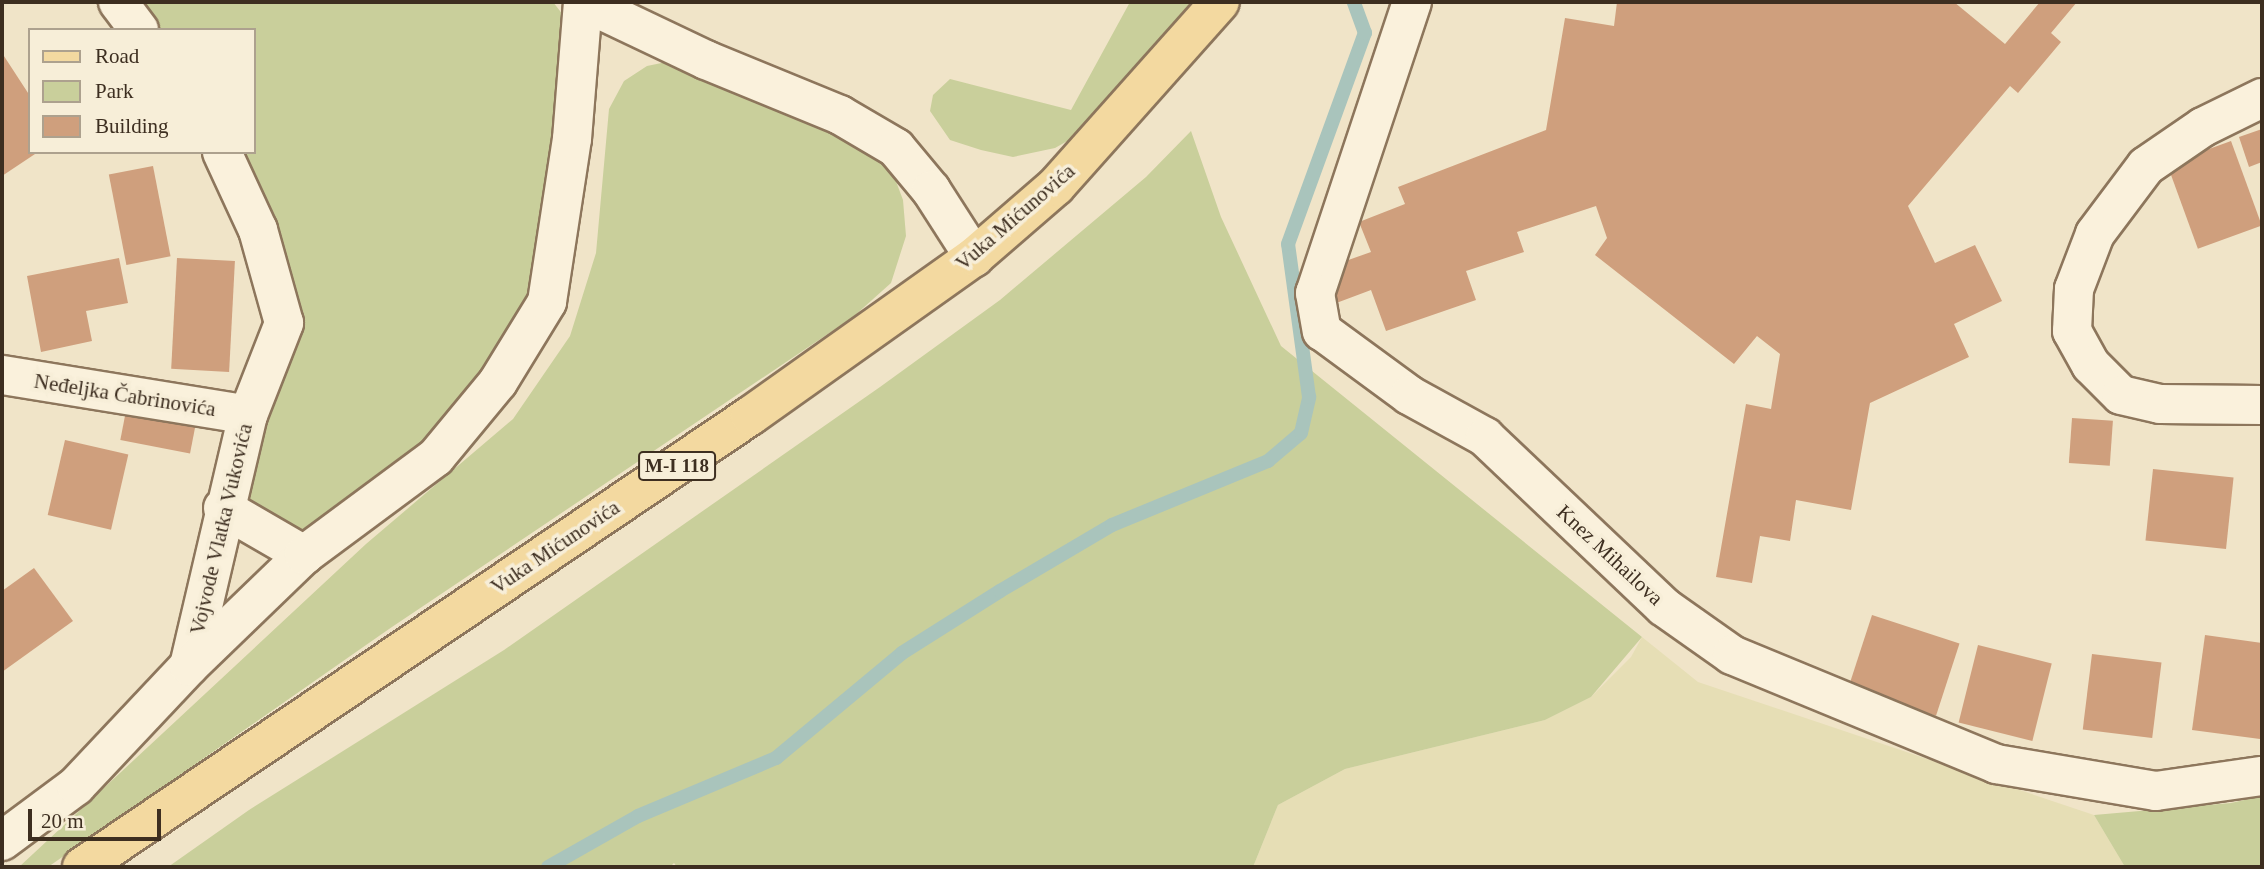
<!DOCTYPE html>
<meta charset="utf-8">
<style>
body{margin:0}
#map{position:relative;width:2264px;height:869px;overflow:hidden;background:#f0e4c8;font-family:"Times New Roman",serif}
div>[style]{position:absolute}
.farmland>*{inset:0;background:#e6deb5}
.green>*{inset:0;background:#c9cf9b}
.stream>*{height:14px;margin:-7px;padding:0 7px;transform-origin:7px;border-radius:7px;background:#a9c4bc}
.building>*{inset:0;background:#cf9f7d;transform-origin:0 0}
.roads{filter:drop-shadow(2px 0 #8d765c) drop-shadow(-2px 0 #8d765c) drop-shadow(0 2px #8d765c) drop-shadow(0 -2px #8d765c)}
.minor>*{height:38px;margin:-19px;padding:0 19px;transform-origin:19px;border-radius:19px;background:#faf1dc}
.major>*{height:38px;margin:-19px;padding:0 19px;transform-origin:19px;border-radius:19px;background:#f3d9a0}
span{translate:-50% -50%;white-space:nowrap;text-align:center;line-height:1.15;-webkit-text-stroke:7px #f7eed8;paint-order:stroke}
.shield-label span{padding:2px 5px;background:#f7eed8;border:2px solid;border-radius:5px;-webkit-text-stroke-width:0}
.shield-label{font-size:19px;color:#3d2e20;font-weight:700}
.street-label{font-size:21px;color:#3d2e20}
.frame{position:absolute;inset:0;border:4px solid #3d2e20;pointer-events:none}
.legend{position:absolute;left:28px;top:28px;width:228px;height:126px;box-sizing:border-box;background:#f7eed8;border:2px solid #ada18e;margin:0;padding:9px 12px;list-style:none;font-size:21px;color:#3d2e20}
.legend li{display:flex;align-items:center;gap:14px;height:35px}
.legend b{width:35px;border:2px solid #ada18e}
.scale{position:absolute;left:28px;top:809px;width:133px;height:32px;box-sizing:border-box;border:4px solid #3d2e20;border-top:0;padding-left:9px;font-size:21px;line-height:24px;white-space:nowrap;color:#3d2e20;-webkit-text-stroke:5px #f7eed8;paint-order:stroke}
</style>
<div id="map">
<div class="farmland">
<i style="clip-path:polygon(1642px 637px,1698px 682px,2094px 815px,2125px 867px,1253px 867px,1278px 805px,1345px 769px,1545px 720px,1591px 697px,1631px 657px)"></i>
</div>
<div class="green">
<i style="clip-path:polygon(133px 2px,553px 2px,567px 20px,533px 296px,490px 373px,428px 447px,303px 541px,239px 498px,299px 323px,230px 152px,254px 152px,254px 30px,152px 30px)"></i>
<i style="clip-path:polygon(1130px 2px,1202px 2px,1078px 135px,1055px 148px,1013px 157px,981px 150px,950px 140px,930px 111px,933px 95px,950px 79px,1071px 110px)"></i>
<i style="clip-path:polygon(676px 60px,837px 123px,888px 160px,903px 200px,906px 236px,891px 283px,853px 317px,389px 629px,48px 867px,19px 867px,366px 544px,513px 419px,570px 336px,596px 253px,609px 109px,624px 81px,647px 66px)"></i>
<i style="clip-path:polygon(1191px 131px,1221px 217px,1281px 346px,1642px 637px,1591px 697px,1545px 720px,1345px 769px,1278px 805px,1253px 867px,677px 867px,674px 863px,670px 867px,168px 867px,249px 810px,504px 650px,880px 387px,1000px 300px,1146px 177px)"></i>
<i style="clip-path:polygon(2262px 796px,2262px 867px,2125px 867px,2094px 815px,2231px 803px)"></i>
</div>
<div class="stream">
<i style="left:548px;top:867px;width:103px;rotate:-29.5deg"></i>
<i style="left:638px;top:816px;width:150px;rotate:-22.8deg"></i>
<i style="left:776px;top:758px;width:164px;rotate:-39.8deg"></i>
<i style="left:902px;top:653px;width:116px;rotate:-32.3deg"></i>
<i style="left:1000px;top:591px;width:130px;rotate:-30.5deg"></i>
<i style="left:1112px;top:525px;width:169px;rotate:-22.3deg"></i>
<i style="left:1268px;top:461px;width:43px;rotate:-40.3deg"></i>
<i style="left:1301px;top:433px;width:37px;rotate:-77deg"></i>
<i style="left:1309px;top:397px;width:154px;rotate:-97.8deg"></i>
<i style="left:1288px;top:244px;width:225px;rotate:-70deg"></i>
<i style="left:1365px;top:33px;width:33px;rotate:-110deg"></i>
</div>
<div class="building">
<i style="clip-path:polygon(1617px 2px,1954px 2px,2005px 44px,2040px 2px,2077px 2px,2051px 33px,2061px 42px,2018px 93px,2010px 86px,1908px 206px,1935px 263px,1975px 245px,2002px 301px,1954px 324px,1969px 357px,1870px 403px,1851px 510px,1796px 500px,1790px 541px,1760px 536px,1752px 583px,1716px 577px,1746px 404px,1771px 409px,1780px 354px,1757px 336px,1734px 364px,1595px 255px,1607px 238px,1596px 206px,1517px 232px,1524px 252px,1466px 271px,1476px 300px,1386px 331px,1371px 290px,1331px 305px,1337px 264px,1371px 252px,1359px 222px,1405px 204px,1398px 187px,1546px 130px,1565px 18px,1614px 26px)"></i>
<i style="clip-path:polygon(2px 53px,30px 96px,30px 152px,38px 152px,2px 176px)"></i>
<i style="clip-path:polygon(2262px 129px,2262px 162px,2249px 167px,2239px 137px)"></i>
<i style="left:2231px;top:141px;width:90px;height:68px;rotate:70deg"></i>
<i style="left:153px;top:166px;width:92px;height:45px;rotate:79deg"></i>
<i style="clip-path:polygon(119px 258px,128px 303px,86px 311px,92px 341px,41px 352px,27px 276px)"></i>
<i style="left:177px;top:258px;width:58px;height:111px;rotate:3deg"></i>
<i style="left:131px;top:385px;width:71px;height:56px;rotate:11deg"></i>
<i style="left:2072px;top:418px;width:41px;height:45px;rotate:4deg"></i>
<i style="left:65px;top:440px;width:65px;height:77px;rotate:13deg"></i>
<i style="left:2153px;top:469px;width:81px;height:72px;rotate:6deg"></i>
<i style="clip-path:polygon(34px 568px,73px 621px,2px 672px,2px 591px)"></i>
<i style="left:1872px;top:615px;width:92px;height:76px;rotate:18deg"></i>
<i style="clip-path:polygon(2205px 635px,2262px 643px,2260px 739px,2192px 730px)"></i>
<i style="left:1978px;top:645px;width:76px;height:80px;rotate:14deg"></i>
<i style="left:2092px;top:654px;width:70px;height:76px;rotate:7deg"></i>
</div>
<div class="roads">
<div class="minor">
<i style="left:118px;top:2px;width:35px;rotate:53deg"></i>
<i style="left:584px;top:2px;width:135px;rotate:25.4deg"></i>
<i style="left:706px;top:60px;width:145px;rotate:22.3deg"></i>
<i style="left:840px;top:115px;width:65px;rotate:30.5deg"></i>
<i style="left:896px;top:148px;width:55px;rotate:50.2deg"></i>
<i style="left:931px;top:190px;width:80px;rotate:57.3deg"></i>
<i style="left:1412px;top:2px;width:307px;rotate:108.4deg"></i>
<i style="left:1315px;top:293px;width:39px;rotate:80deg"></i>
<i style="left:1322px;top:331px;width:108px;rotate:36.3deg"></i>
<i style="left:1409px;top:395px;width:87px;rotate:28.9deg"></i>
<i style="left:1485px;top:437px;width:247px;rotate:43.5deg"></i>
<i style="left:1664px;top:607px;width:83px;rotate:35.2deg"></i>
<i style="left:1732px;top:655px;width:286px;rotate:22.4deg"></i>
<i style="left:1996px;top:764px;width:162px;rotate:9.6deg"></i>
<i style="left:2156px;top:791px;width:107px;rotate:-8.1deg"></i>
<i style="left:2262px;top:98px;width:66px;rotate:153.8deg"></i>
<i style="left:2203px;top:127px;width:69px;rotate:145.6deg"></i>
<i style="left:2146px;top:166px;width:85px;rotate:126.9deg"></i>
<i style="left:2095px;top:234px;width:59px;rotate:110.9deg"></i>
<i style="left:2074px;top:289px;width:42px;rotate:92.7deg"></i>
<i style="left:2072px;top:331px;width:39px;rotate:61deg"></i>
<i style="left:2091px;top:365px;width:42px;rotate:45deg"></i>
<i style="left:2121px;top:395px;width:40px;rotate:13deg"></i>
<i style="left:2160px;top:404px;width:102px;rotate:0.6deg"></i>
<i style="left:2px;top:375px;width:249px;rotate:9.2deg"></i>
<i style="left:223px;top:508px;width:94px;rotate:30.1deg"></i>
<i style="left:189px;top:666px;width:258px;rotate:-76.8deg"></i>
<i style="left:248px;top:415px;width:99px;rotate:-68.6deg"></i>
<i style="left:284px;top:323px;width:97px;rotate:-105.6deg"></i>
<i style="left:258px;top:230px;width:86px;rotate:-114.8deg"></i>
<i style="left:2px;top:841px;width:92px;rotate:-36.6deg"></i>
<i style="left:76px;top:786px;width:165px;rotate:-46.7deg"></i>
<i style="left:189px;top:666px;width:160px;rotate:-44deg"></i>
<i style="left:304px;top:555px;width:164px;rotate:-36.6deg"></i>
<i style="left:436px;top:457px;width:97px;rotate:-50.4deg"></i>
<i style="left:498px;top:382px;width:94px;rotate:-58.5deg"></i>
<i style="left:547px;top:302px;width:165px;rotate:-81.3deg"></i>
<i style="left:572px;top:139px;width:137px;rotate:-85.4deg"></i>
</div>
<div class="major">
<i style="left:82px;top:867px;width:806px;rotate:-34.03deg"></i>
<i style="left:750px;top:416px;width:275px;rotate:-35.4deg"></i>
<i style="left:974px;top:257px;width:108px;rotate:-40.9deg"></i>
<i style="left:1056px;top:186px;width:246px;rotate:-48.3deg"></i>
</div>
</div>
<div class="shield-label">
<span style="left:677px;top:466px">M-I 118</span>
</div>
<div class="street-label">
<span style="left:1015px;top:217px;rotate:-41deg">Vuka Mićunovića</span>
<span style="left:125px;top:395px;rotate:9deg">Neđeljka Čabrinovića</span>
<span style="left:221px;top:529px;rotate:-77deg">Vojvode Vlatka Vukovića</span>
<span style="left:555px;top:547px;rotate:-34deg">Vuka Mićunovića</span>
<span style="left:1610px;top:555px;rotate:43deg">Knez Mihailova</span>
</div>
<div class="frame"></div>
<ul class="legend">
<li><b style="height:9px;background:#f3d9a0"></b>Road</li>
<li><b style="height:19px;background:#c9cf9b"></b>Park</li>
<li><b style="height:19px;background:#cf9f7d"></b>Building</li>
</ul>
<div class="scale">20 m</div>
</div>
